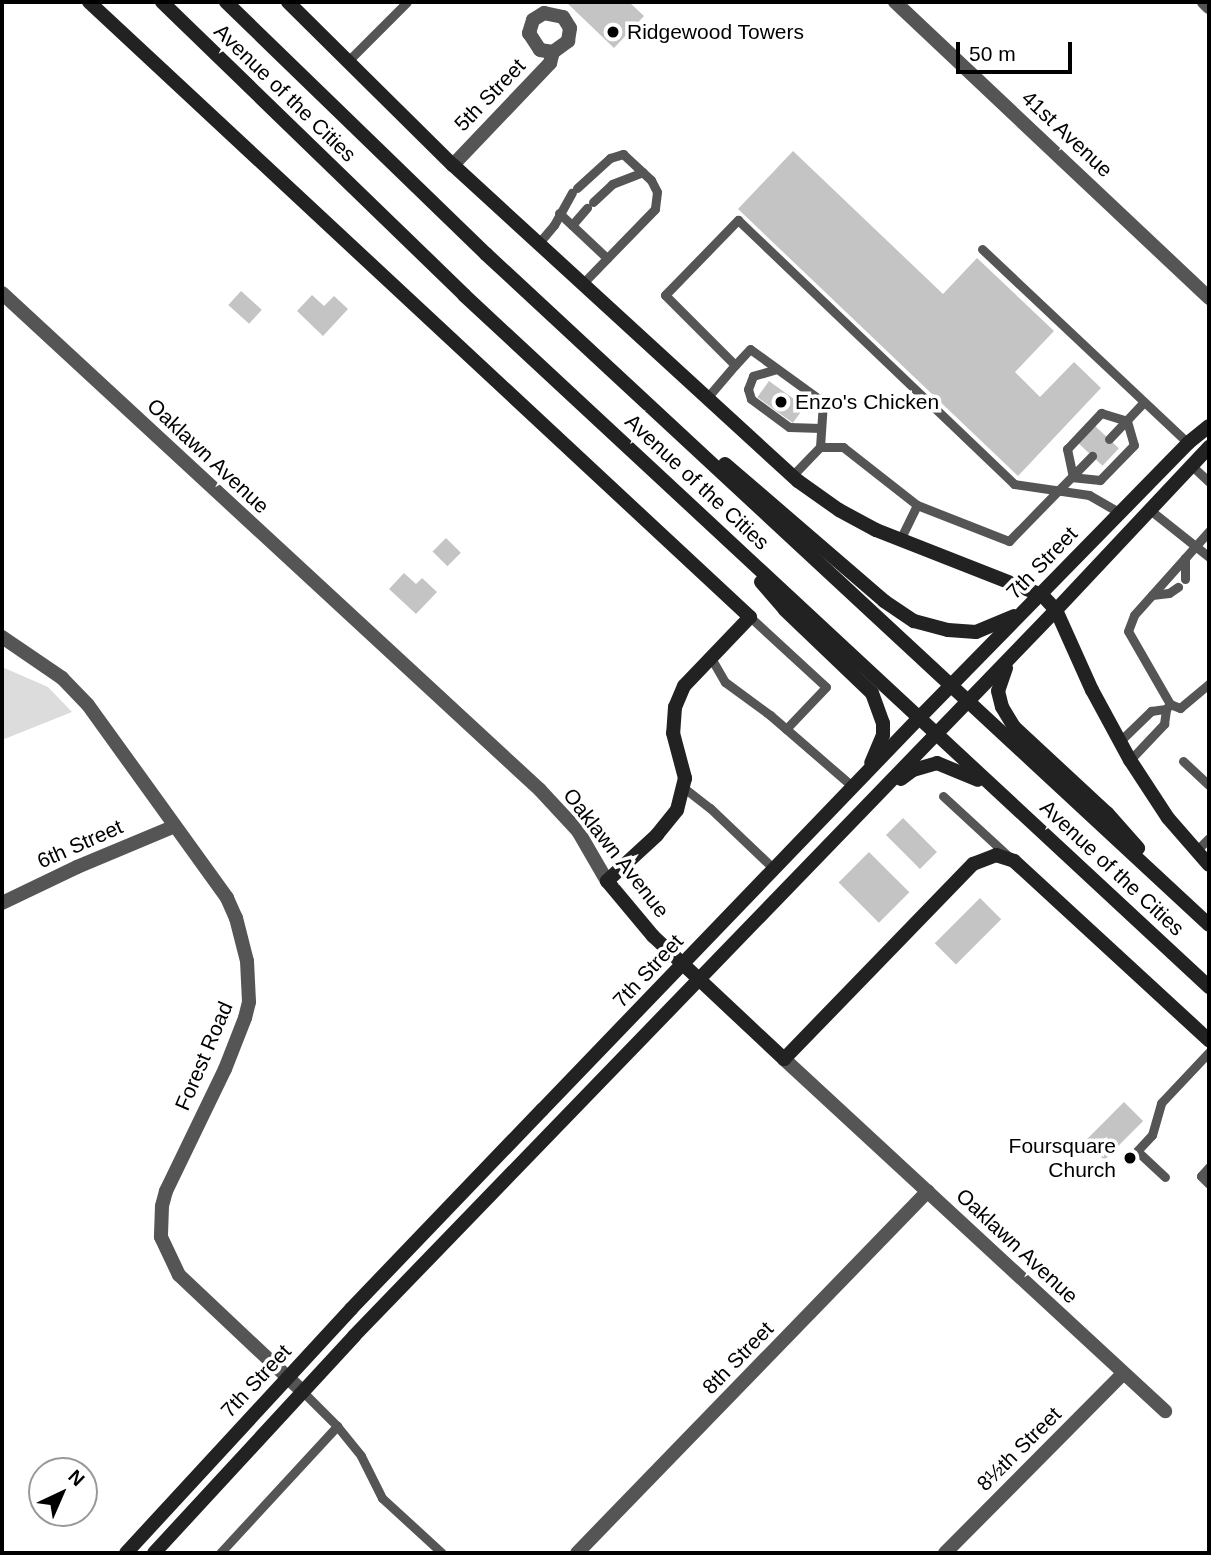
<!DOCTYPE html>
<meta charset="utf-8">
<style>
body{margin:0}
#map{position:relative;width:1211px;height:1555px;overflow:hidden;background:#fff;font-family:Helvetica,sans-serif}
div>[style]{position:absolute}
.green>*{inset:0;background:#dcdcdc}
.building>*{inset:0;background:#c4c4c4;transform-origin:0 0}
.lane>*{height:9px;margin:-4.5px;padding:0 4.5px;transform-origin:4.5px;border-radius:4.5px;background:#555}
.street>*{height:14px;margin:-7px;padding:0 7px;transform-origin:7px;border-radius:7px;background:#555}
.secondary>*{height:14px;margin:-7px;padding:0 7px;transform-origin:7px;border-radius:7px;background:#222}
.dots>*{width:19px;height:19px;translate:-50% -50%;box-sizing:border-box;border:4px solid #fff;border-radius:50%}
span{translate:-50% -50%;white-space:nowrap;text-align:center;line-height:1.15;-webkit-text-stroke:7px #fff;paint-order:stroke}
.poi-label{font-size:21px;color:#000}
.left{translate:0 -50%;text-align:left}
.right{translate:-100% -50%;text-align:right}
.street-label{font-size:21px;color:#000}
.frame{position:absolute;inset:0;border:4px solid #000;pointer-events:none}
.north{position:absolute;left:28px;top:1457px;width:70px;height:70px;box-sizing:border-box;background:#fff;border:2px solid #999;border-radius:50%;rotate:44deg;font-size:19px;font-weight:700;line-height:28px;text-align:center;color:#000}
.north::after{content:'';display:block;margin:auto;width:24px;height:32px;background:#000;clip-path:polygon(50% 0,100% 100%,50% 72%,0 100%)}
.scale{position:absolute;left:956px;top:42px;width:116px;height:32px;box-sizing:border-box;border:4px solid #000;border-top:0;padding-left:9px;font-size:21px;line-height:24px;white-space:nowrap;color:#000;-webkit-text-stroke:5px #fff;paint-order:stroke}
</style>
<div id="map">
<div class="green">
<i style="clip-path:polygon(2px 667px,48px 687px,72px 712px,2px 740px)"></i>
</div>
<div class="building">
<i style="clip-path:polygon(566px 2px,629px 2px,644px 16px,614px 48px)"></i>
<i style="clip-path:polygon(793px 151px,943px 294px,977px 258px,1054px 331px,1015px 372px,1040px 397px,1074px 362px,1101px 388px,1018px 476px,738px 209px)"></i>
<i style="left:241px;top:291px;width:28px;height:19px;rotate:42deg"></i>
<i style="clip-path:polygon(312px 295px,324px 306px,334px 296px,348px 309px,323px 336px,297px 311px)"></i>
<i style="left:769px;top:381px;width:44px;height:20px;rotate:36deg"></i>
<i style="left:1094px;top:425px;width:34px;height:24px;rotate:43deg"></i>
<i style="left:446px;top:538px;width:21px;height:19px;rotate:45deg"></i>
<i style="clip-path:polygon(404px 573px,416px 584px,422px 578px,437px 592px,416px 614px,389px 589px)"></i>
<i style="left:903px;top:818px;width:48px;height:24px;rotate:45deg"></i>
<i style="left:869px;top:852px;width:57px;height:43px;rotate:45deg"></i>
<i style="left:980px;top:898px;width:30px;height:64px;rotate:45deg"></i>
<i style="left:1124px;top:1102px;width:27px;height:55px;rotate:45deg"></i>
</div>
<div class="lane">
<i style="left:348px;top:61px;width:83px;rotate:-45deg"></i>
<i style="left:577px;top:188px;width:45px;rotate:-42.3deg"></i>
<i style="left:610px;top:158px;width:14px;rotate:-17deg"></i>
<i style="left:623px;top:154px;width:38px;rotate:43deg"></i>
<i style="left:651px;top:180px;width:13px;rotate:63deg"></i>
<i style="left:657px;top:192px;width:17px;rotate:97deg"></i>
<i style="left:655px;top:209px;width:105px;rotate:134.2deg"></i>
<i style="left:593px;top:202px;width:26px;rotate:-43deg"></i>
<i style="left:612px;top:184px;width:33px;rotate:-21deg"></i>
<i style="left:559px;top:213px;width:66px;rotate:43.2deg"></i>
<i style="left:572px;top:225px;width:23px;rotate:-49deg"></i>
<i style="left:538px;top:244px;width:25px;rotate:-50deg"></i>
<i style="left:554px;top:225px;width:37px;rotate:-61deg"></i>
<i style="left:982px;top:249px;width:283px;rotate:43.3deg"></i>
<i style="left:777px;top:369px;width:25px;rotate:164deg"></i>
<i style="left:753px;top:376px;width:14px;rotate:111deg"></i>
<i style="left:748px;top:389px;width:10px;rotate:73deg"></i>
<i style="left:751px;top:399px;width:47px;rotate:36.4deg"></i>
<i style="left:789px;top:427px;width:32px;rotate:2deg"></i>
<i style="left:706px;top:399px;width:45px;rotate:-49.5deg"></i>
<i style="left:1101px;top:413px;width:27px;rotate:17deg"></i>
<i style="left:1127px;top:421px;width:25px;rotate:74deg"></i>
<i style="left:1134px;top:445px;width:49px;rotate:134.2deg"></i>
<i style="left:1100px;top:480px;width:27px;rotate:-174deg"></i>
<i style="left:1073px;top:477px;width:29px;rotate:-102deg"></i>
<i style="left:1067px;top:449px;width:50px;rotate:-46.6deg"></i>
<i style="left:1109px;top:439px;width:51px;rotate:-46.6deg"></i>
<i style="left:820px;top:447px;width:23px"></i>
<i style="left:843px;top:447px;width:94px;rotate:38.1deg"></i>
<i style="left:917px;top:505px;width:39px;rotate:116deg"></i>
<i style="left:1192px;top:466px;width:23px;rotate:43deg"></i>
<i style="left:792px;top:476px;width:40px;rotate:-46deg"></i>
<i style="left:820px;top:447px;width:45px;rotate:-86.2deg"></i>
<i style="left:823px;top:402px;width:90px;rotate:-144deg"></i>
<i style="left:750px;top:349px;width:22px;rotate:133deg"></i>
<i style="left:735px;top:365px;width:99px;rotate:-135deg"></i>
<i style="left:665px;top:295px;width:105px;rotate:-45.8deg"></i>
<i style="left:738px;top:220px;width:382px;rotate:43.7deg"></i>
<i style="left:1014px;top:484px;width:76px;rotate:8.3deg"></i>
<i style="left:1089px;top:495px;width:36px;rotate:30deg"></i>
<i style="left:917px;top:505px;width:99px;rotate:21.4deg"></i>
<i style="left:1009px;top:541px;width:119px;rotate:-45.7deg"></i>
<i style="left:1150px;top:510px;width:75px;rotate:38.5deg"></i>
<i style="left:1185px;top:579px;width:21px;rotate:-90deg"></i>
<i style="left:1152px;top:595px;width:17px;rotate:-7deg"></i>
<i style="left:1169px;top:593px;width:11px;rotate:-34deg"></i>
<i style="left:750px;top:617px;width:103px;rotate:42.6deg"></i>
<i style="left:826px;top:687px;width:58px;rotate:133.6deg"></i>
<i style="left:711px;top:658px;width:28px;rotate:60deg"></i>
<i style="left:725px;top:682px;width:56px;rotate:36.3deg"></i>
<i style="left:770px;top:715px;width:110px;rotate:40.9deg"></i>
<i style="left:1170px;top:704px;width:11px;rotate:22deg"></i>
<i style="left:1180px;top:708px;width:38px;rotate:-40deg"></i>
<i style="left:1119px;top:742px;width:45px;rotate:-44.1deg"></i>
<i style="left:1151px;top:711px;width:15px;rotate:-8deg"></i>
<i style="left:1130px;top:760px;width:50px;rotate:-46.6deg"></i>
<i style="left:1164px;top:724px;width:15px;rotate:-82deg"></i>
<i style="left:1166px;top:709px;width:6px;rotate:-51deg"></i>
<i style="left:1170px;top:704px;width:84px;rotate:-119.9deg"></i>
<i style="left:1128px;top:631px;width:17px;rotate:-69deg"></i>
<i style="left:1134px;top:615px;width:113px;rotate:-48.2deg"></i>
<i style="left:1183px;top:761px;width:35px;rotate:43deg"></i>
<i style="left:684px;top:788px;width:33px;rotate:38deg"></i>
<i style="left:710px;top:808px;width:88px;rotate:43.6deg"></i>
<i style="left:943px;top:796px;width:88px;rotate:42.7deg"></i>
<i style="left:1196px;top:851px;width:18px;rotate:-45deg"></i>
<i style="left:1209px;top:1167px;width:12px;rotate:132deg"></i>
<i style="left:1201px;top:1176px;width:11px;rotate:45deg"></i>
<i style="left:1165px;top:1177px;width:38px;rotate:-137deg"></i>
<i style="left:1137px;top:1151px;width:22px;rotate:-47deg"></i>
<i style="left:1152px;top:1135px;width:33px;rotate:-74deg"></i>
<i style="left:1161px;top:1103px;width:70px;rotate:-46.7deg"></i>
<i style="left:303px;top:1392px;width:48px;rotate:45deg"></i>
<i style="left:337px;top:1426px;width:38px;rotate:51deg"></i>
<i style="left:361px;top:1456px;width:47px;rotate:63.4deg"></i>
<i style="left:382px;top:1498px;width:81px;rotate:42.5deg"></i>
<i style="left:220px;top:1553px;width:173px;rotate:-47.3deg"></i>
</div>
<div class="street">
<i style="left:895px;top:2px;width:432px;rotate:43.3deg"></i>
<i style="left:1204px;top:2px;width:7px;rotate:45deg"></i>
<i style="left:453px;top:165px;width:141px;rotate:-46.4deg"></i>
<i style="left:550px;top:63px;width:11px;rotate:-75deg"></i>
<i style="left:553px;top:52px;width:19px;rotate:-36deg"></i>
<i style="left:568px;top:41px;width:13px;rotate:-81deg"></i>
<i style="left:570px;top:28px;width:13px;rotate:-122deg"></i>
<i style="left:563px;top:17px;width:19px;rotate:-168deg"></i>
<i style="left:544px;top:13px;width:13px;rotate:148deg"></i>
<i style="left:533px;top:20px;width:14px;rotate:107deg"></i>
<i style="left:529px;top:33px;width:20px;rotate:57deg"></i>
<i style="left:540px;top:50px;width:13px;rotate:9deg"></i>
<i style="left:2px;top:293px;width:732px;rotate:42.73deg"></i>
<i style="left:540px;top:790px;width:56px;rotate:47.2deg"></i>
<i style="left:578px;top:831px;width:58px;rotate:59.9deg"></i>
<i style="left:2px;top:637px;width:73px;rotate:34.3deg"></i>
<i style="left:62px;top:678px;width:37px;rotate:46deg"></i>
<i style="left:88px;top:705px;width:238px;rotate:54.2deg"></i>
<i style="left:227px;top:898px;width:22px;rotate:66deg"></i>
<i style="left:236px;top:918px;width:44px;rotate:75.7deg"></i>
<i style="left:247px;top:961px;width:41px;rotate:87.2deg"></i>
<i style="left:249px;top:1002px;width:16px;rotate:104deg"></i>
<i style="left:245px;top:1018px;width:55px;rotate:111.4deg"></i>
<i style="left:225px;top:1069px;width:136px;rotate:115.8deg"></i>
<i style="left:166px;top:1191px;width:16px;rotate:105deg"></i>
<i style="left:162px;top:1206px;width:31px;rotate:92deg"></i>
<i style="left:161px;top:1237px;width:42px;rotate:64.7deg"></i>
<i style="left:179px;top:1275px;width:170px;rotate:43.3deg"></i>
<i style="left:2px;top:903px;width:83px;rotate:-25.6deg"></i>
<i style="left:77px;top:867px;width:106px;rotate:-22.7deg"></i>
<i style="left:784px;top:1059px;width:519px;rotate:42.73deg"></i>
<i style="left:577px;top:1553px;width:504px;rotate:-45.88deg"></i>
<i style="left:945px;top:1553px;width:252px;rotate:-45.2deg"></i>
</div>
<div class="secondary">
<i style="left:89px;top:2px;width:903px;rotate:42.94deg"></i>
<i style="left:750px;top:617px;width:95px;rotate:133.7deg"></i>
<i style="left:684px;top:686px;width:23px;rotate:113deg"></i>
<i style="left:675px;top:707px;width:26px;rotate:94deg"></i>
<i style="left:673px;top:733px;width:47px;rotate:75.1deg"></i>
<i style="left:685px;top:778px;width:33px;rotate:104deg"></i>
<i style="left:677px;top:810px;width:32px;rotate:129deg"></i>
<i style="left:657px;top:835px;width:68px;rotate:137.4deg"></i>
<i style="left:607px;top:881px;width:72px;rotate:50.1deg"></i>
<i style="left:653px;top:936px;width:180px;rotate:43.2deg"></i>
<i style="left:784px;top:1059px;width:272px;rotate:-45.9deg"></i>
<i style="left:973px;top:864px;width:25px;rotate:-21deg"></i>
<i style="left:996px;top:855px;width:19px;rotate:18deg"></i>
<i style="left:1014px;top:861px;width:265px;rotate:42.6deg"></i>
<i style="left:162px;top:2px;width:421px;rotate:44.1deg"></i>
<i style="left:464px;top:295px;width:1017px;rotate:42.89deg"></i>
<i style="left:226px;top:2px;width:362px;rotate:44.1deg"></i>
<i style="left:486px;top:254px;width:986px;rotate:42.86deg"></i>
<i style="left:288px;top:2px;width:232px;rotate:44.7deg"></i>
<i style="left:453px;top:165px;width:468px;rotate:42.5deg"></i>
<i style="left:798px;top:481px;width:50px;rotate:35.3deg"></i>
<i style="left:839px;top:510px;width:42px;rotate:28.4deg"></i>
<i style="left:876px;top:530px;width:178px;rotate:21.4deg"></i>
<i style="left:1042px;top:595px;width:21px;rotate:47deg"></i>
<i style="left:1056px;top:610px;width:88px;rotate:65.8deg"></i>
<i style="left:1092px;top:690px;width:80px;rotate:61.5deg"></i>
<i style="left:1130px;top:760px;width:69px;rotate:56.8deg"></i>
<i style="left:1168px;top:818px;width:62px;rotate:48.9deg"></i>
<i style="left:725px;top:464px;width:210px;rotate:40.7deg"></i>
<i style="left:884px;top:601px;width:36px;rotate:34deg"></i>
<i style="left:914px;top:621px;width:35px;rotate:15deg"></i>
<i style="left:948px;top:630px;width:28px;rotate:4deg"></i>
<i style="left:976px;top:632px;width:41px;rotate:-22.8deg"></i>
<i style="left:761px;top:582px;width:37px;rotate:49deg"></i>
<i style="left:785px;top:610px;width:120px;rotate:43.7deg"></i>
<i style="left:872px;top:693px;width:32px;rotate:70deg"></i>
<i style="left:883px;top:723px;width:12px;rotate:90deg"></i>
<i style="left:883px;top:735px;width:30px;rotate:113deg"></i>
<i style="left:1006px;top:668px;width:24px;rotate:109deg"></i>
<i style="left:998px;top:691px;width:16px;rotate:76deg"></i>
<i style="left:1002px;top:707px;width:23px;rotate:59deg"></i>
<i style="left:1014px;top:727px;width:127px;rotate:42.8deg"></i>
<i style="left:1107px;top:813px;width:47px;rotate:48.5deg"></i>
<i style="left:901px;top:779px;width:15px;rotate:-37deg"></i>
<i style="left:913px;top:770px;width:25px;rotate:-16deg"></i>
<i style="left:937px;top:763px;width:44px;rotate:22.5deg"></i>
<i style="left:126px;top:1553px;width:332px;rotate:-47.3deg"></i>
<i style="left:351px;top:1309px;width:276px;rotate:-46.2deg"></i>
<i style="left:542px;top:1110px;width:544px;rotate:-46.12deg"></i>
<i style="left:919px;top:718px;width:385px;rotate:-45.6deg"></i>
<i style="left:1188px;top:443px;width:27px;rotate:-39deg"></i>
<i style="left:154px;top:1553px;width:295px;rotate:-47.3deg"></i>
<i style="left:354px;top:1336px;width:1010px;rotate:-45.96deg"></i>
<i style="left:1056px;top:610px;width:224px;rotate:-46.8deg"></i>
</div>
<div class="dots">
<i style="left:613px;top:32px;background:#000"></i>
<i style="left:781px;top:402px;background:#000"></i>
<i style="left:1130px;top:1158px;background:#000"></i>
</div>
<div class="poi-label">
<span class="left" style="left:627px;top:32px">Ridgewood Towers</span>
<span class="left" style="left:795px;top:402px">Enzo's Chicken</span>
<span class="right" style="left:1116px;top:1158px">Foursquare<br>Church</span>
</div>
<div class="street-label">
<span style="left:285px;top:93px;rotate:44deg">Avenue of the Cities</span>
<span style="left:490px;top:95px;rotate:-46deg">5th Street</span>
<span style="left:1067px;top:134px;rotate:43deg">41st Avenue</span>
<span style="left:208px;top:456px;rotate:43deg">Oaklawn Avenue</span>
<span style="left:697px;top:482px;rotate:43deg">Avenue of the Cities</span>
<span style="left:1042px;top:563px;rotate:-46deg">7th Street</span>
<span style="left:80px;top:844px;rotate:-24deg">6th Street</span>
<span style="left:616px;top:853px;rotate:52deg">Oaklawn Avenue</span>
<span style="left:1112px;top:868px;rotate:43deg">Avenue of the Cities</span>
<span style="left:648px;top:971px;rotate:-47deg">7th Street</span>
<span style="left:204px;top:1056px;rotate:-67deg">Forest Road</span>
<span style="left:1017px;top:1246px;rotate:43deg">Oaklawn Avenue</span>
<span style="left:738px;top:1358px;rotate:-46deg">8th Street</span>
<span style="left:256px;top:1381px;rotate:-47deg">7th Street</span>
<span style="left:1019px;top:1449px;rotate:-45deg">8½th Street</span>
</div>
<div class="frame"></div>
<div class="north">N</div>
<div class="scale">50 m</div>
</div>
